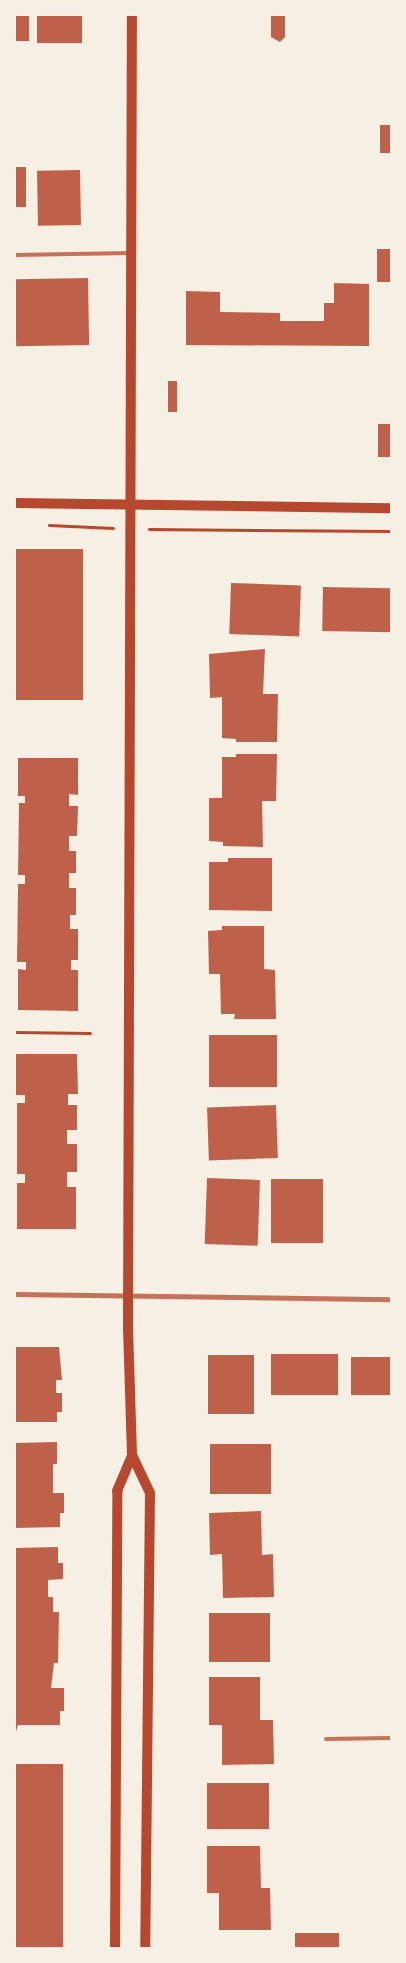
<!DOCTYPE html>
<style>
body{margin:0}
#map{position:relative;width:406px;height:1963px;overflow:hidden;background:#f6efe4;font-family:"Public Sans",sans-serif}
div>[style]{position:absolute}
.building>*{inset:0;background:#bf614a;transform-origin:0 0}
.path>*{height:3px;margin:-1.5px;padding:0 1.5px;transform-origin:1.5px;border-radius:1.5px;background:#b5482f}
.service>*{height:4px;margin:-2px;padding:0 2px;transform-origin:2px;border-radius:2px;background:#c5725c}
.minor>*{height:5px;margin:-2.5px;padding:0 2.5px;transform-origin:2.5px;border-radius:2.5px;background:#c5725c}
.secondary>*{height:10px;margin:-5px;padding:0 5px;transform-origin:5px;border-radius:5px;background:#b5482f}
span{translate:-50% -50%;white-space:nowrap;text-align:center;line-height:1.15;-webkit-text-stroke:5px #f6efe4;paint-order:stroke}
.frame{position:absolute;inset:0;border:16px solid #f6efe4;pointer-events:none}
</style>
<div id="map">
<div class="building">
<i style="left:15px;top:15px;width:14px;height:26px"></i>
<i style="left:37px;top:15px;width:45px;height:28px"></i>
<i style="clip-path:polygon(271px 15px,285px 15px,285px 37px,280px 42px,271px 37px)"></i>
<i style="left:380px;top:125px;width:11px;height:28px"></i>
<i style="left:15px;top:167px;width:11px;height:40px"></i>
<i style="left:80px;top:170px;width:55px;height:43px;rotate:89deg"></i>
<i style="left:377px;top:249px;width:14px;height:33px"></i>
<i style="left:88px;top:278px;width:67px;height:73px;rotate:89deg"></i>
<i style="clip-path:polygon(334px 283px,369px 284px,369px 346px,186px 345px,186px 291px,220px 292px,220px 312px,280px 313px,280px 321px,324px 321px,324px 303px,334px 303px)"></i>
<i style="left:168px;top:381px;width:9px;height:31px"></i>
<i style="left:378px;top:424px;width:13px;height:33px"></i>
<i style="left:15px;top:549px;width:68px;height:151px"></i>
<i style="left:231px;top:583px;width:70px;height:51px;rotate:2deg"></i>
<i style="left:323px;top:587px;width:68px;height:44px;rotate:1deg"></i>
<i style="clip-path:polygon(265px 649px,263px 694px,278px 694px,277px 742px,236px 742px,236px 739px,222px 738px,222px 697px,210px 698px,209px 654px)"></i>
<i style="clip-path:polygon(236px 754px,277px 754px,276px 801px,262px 801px,263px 847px,223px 846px,223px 842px,209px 841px,209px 798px,222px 798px,222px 757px,236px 757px)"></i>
<i style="clip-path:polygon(18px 758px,78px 758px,78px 795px,69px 794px,69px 806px,78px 806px,77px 836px,69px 836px,69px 851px,76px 851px,76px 873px,69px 873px,69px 888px,76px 888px,76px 915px,70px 915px,70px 929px,78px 929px,78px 960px,71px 960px,71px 970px,78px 970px,78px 1011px,18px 1010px,18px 969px,26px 970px,26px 962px,17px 962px,18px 884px,25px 884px,25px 875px,18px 875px,19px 803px,25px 803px,25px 796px,18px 796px)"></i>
<i style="clip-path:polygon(228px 858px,272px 858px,272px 911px,209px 910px,209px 862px,228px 862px)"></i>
<i style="clip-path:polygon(222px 926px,264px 926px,264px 969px,275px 970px,276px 1019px,234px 1019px,235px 1014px,221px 1014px,220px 974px,209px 974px,208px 931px,222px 930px)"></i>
<i style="left:209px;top:1035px;width:68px;height:52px"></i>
<i style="clip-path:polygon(16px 1054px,77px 1054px,78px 1094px,68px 1094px,68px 1105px,77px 1105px,77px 1130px,67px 1130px,67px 1144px,77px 1144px,77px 1172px,67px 1172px,67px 1187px,76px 1187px,76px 1229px,17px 1229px,17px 1183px,25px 1183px,25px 1174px,17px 1174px,17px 1103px,25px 1103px,25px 1095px,16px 1095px)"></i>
<i style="left:276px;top:1105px;width:53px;height:69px;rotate:88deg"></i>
<i style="left:207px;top:1178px;width:53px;height:66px;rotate:2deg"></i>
<i style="left:271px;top:1179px;width:52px;height:64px"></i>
<i style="clip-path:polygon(15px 1347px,59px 1347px,62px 1380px,56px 1380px,56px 1393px,62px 1393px,62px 1412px,57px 1412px,57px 1422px,15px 1422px)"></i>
<i style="left:338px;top:1354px;width:41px;height:67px;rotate:90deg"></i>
<i style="left:208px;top:1355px;width:46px;height:59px"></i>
<i style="left:351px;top:1357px;width:40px;height:38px"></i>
<i style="clip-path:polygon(57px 1442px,57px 1464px,53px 1464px,53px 1493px,64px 1493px,64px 1513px,60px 1513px,60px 1527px,15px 1528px,15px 1443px)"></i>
<i style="left:210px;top:1444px;width:61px;height:50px"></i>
<i style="clip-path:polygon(261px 1511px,262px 1555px,273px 1554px,274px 1597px,223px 1598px,222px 1554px,210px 1555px,209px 1513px)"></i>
<i style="clip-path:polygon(58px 1547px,58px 1563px,63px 1563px,63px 1579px,48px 1580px,48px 1597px,53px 1597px,53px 1612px,59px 1612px,58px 1663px,54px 1663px,51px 1688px,64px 1688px,64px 1711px,60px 1711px,60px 1725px,18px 1725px,15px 1735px,15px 1548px)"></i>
<i style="left:209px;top:1613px;width:61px;height:49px"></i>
<i style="clip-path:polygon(209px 1677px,260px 1677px,260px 1720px,273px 1720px,274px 1764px,222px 1765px,222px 1725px,209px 1725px)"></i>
<i style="left:15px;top:1764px;width:48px;height:184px"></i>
<i style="left:207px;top:1783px;width:62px;height:46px"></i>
<i style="clip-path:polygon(207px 1846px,260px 1846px,261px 1888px,270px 1888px,271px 1930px,219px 1930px,219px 1893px,207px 1893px)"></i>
<i style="left:339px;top:1933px;width:15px;height:44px;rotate:90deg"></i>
</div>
<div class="path">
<i style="left:49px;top:525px;width:64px;rotate:2.7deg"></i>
<i style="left:149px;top:529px;width:242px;rotate:0.5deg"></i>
<i style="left:15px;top:1032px;width:75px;rotate:0.8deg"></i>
</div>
<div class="service">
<i style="left:15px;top:255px;width:115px;rotate:-1deg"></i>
<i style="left:326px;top:1739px;width:65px;rotate:-0.9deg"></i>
</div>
<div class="minor">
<i style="left:15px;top:1294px;width:376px;rotate:0.8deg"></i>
</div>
<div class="secondary">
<i style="left:15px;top:503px;width:376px;rotate:0.8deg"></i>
<i style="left:132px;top:1455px;width:42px;rotate:64.7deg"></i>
<i style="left:150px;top:1493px;width:455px;rotate:90.6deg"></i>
<i style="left:115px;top:1948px;width:457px;rotate:-89.7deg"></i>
<i style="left:117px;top:1491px;width:39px;rotate:-67deg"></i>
<i style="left:132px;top:1455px;width:126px;rotate:-91.8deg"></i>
<i style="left:128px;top:1329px;width:1314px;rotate:-89.83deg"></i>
</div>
<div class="frame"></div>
</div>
